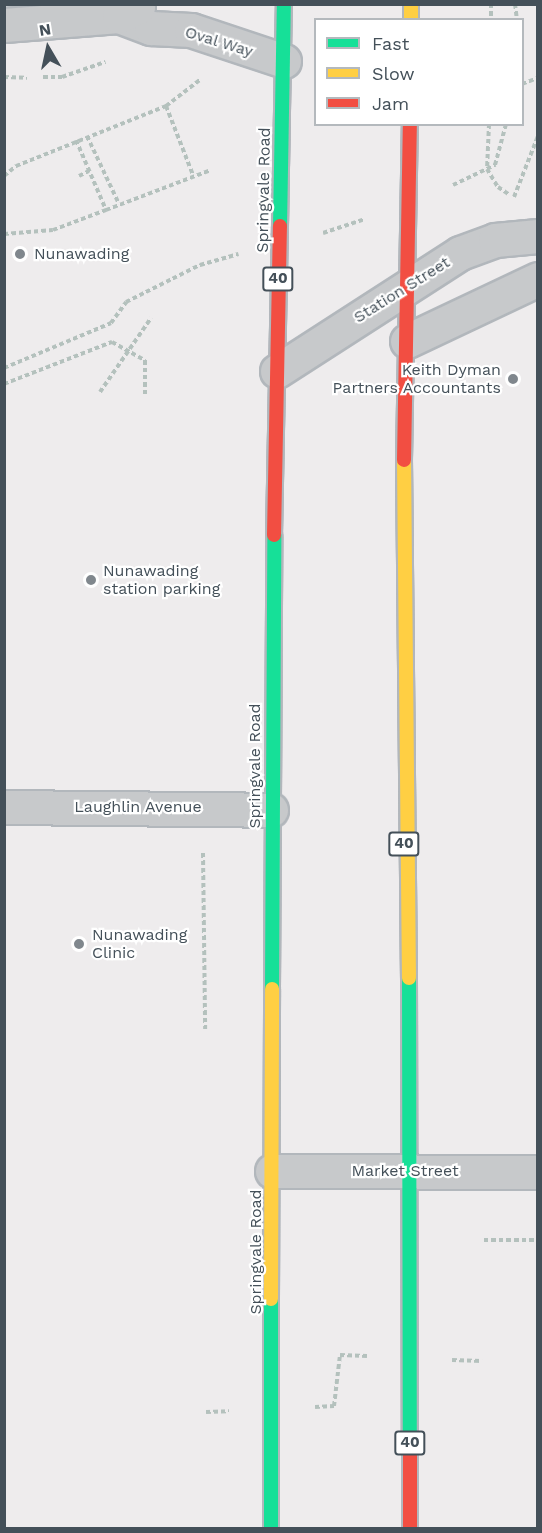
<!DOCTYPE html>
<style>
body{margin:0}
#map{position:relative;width:542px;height:1533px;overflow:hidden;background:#eeeced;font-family:"Work Sans",sans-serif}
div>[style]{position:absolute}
.path>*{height:4px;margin-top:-2px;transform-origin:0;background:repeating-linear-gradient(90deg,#b4c1bd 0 4.5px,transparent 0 7.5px)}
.roads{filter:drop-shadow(2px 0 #b2b7bc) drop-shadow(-2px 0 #b2b7bc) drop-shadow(0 2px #b2b7bc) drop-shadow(0 -2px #b2b7bc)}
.street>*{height:33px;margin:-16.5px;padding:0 16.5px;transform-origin:16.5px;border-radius:16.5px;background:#c7c9cb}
.fast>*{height:14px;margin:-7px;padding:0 7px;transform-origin:7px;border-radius:7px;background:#16e098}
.slow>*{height:14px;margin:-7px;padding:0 7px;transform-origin:7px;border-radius:7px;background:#ffcf43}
.jam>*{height:14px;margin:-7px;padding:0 7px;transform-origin:7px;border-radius:7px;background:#f24e42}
.dots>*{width:16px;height:16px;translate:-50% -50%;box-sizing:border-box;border:3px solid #fff;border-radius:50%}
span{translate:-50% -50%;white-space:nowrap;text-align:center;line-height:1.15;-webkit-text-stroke:4.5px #fff;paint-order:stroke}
.shield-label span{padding:2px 4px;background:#fff;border:2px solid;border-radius:4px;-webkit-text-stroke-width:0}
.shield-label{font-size:15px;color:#445059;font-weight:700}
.street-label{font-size:16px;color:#445059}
.poi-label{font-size:16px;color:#445059}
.left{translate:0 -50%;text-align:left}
.right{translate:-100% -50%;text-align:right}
.frame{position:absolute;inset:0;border:6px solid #445059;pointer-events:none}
.legend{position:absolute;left:314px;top:18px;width:210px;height:108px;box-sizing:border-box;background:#fff;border:2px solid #b4b9bd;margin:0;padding:8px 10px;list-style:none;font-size:18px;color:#445059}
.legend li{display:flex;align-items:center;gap:12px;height:30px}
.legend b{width:30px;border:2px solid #b4b9bd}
.north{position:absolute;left:18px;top:18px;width:60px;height:60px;-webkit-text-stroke:4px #fff;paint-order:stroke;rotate:351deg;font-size:16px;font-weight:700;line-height:24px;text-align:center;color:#445059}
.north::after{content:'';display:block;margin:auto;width:21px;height:27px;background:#445059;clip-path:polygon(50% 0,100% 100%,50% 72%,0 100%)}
</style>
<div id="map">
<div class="path">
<i style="left:491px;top:4px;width:16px;rotate:90deg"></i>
<i style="left:515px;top:4px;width:16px;rotate:83deg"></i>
<i style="left:4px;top:77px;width:23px;rotate:2deg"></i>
<i style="left:43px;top:77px;width:19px"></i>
<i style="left:62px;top:77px;width:46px;rotate:-19.2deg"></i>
<i style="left:522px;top:84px;width:17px;rotate:-21deg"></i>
<i style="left:166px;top:106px;width:74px;rotate:68.6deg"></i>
<i style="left:489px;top:124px;width:45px;rotate:92.5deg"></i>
<i style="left:487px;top:169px;width:21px;rotate:59deg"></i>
<i style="left:498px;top:187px;width:14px;rotate:34deg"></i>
<i style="left:87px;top:136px;width:75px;rotate:64.8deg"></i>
<i style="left:76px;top:140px;width:76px;rotate:66.8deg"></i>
<i style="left:106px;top:210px;width:112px;rotate:-20.9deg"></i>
<i style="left:4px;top:176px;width:16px;rotate:-40deg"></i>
<i style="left:16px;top:166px;width:162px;rotate:-21.8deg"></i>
<i style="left:166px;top:106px;width:44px;rotate:-37.6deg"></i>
<i style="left:79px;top:176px;width:11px;rotate:-27deg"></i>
<i style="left:453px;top:185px;width:47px;rotate:-25.5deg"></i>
<i style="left:495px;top:165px;width:42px;rotate:-75deg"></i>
<i style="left:514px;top:197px;width:66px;rotate:-68.5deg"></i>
<i style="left:323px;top:233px;width:44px;rotate:-18.4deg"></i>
<i style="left:4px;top:234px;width:49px;rotate:-4.7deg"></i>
<i style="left:53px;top:230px;width:57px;rotate:-20.7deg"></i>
<i style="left:4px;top:368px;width:116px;rotate:-22.8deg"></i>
<i style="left:111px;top:323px;width:26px;rotate:-54deg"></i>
<i style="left:126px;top:302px;width:83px;rotate:-26.6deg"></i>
<i style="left:200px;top:265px;width:40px;rotate:-16deg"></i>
<i style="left:4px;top:384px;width:116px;rotate:-21.3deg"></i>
<i style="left:112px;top:342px;width:38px;rotate:29deg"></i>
<i style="left:145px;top:360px;width:37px;rotate:90deg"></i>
<i style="left:100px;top:392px;width:90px;rotate:-55.4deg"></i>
<i style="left:203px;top:853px;width:176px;rotate:89.3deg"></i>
<i style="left:484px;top:1240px;width:54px"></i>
<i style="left:452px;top:1360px;width:30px;rotate:2deg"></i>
<i style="left:315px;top:1407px;width:19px;rotate:-3deg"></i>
<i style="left:334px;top:1406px;width:51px;rotate:-83.3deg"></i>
<i style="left:340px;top:1355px;width:27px;rotate:2deg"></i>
<i style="left:206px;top:1412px;width:23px;rotate:-2deg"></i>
</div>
<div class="roads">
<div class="street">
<i style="left:119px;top:16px;width:34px;rotate:21deg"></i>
<i style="left:151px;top:28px;width:40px;rotate:2.9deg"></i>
<i style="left:191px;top:30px;width:98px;rotate:18.4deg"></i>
<i style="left:4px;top:25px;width:115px;rotate:-4.5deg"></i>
<i style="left:119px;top:16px;width:21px;rotate:-25deg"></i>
<i style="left:407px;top:341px;width:145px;rotate:-25.3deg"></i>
<i style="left:277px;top:371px;width:218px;rotate:-32.8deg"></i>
<i style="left:460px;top:253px;width:37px;rotate:-20deg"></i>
<i style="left:495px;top:240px;width:43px;rotate:-5.3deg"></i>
<i style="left:4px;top:807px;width:267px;rotate:0.6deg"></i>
<i style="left:272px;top:1171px;width:266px;rotate:0.2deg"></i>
</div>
<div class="fast">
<i style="left:280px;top:226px;width:222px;rotate:-89deg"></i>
<i style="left:409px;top:978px;width:467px;rotate:89.9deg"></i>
<i style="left:272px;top:989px;width:454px;rotate:-89.7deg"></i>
<i style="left:271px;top:1528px;width:229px;rotate:-90deg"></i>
</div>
<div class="slow">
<i style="left:411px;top:4px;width:16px;rotate:90deg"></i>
<i style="left:404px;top:460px;width:518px;rotate:89.45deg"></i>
<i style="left:271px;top:1299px;width:310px;rotate:-89.8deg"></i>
</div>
<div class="jam">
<i style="left:404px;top:460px;width:336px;rotate:-89deg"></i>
<i style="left:274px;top:535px;width:309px;rotate:-88.9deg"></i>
<i style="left:410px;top:1528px;width:83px;rotate:-90deg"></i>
</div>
</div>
<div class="dots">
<i style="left:20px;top:254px;background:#80878d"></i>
<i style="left:513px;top:379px;background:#80878d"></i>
<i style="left:91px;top:580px;background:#80878d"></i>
<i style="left:79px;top:944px;background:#80878d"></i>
</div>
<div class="shield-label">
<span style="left:278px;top:279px">40</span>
<span style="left:404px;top:844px">40</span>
<span style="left:410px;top:1443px">40</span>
</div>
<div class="street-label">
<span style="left:219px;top:42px;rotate:17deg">Oval Way</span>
<span style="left:264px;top:190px;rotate:-89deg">Springvale Road</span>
<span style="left:402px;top:290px;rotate:-32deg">Station Street</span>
<span style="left:255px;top:766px;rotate:-90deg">Springvale Road</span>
<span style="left:138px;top:807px">Laughlin Avenue</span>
<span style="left:405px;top:1171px">Market Street</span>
<span style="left:256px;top:1252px;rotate:-90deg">Springvale Road</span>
</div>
<div class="poi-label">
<span class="left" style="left:34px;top:254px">Nunawading</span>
<span class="right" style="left:501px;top:379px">Keith Dyman<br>Partners Accountants</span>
<span class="left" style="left:103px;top:580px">Nunawading<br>station parking</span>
<span class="left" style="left:92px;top:944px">Nunawading<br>Clinic</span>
</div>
<div class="frame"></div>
<ul class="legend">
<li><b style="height:8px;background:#16e098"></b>Fast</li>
<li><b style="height:8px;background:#ffcf43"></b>Slow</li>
<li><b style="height:8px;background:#f24e42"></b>Jam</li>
</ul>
<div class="north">N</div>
</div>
